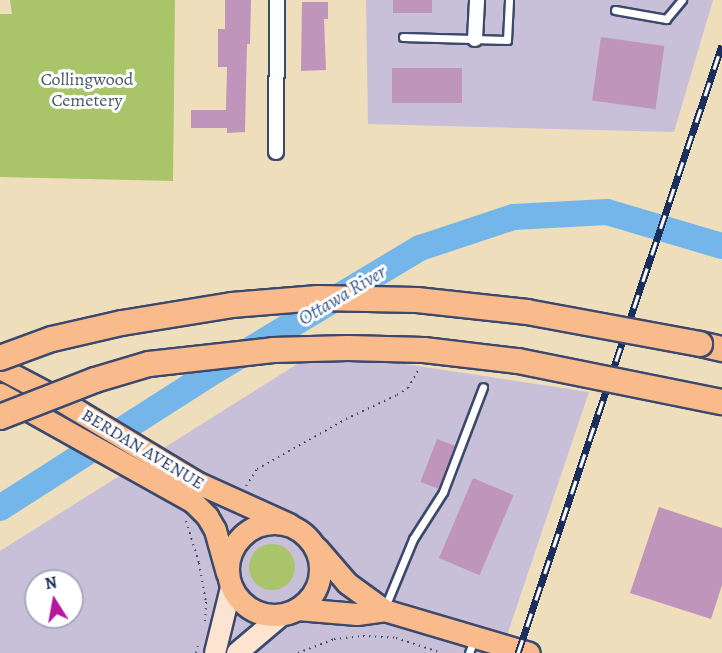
<!DOCTYPE html>
<style>
body{margin:0}
#map{position:relative;width:722px;height:653px;overflow:hidden;background:#eedebc;font-family:Alegreya,serif}
div>[style]{position:absolute}
.industrial>*{inset:0;background:#c8bfd8}
.green>*{inset:0;background:#aac46a}
.round{border-radius:50%}
.river>*{height:26px;margin:-13px;padding:0 13px;transform-origin:13px;border-radius:13px;background:#74b6e9}
.building>*{inset:0;background:#c095bc;transform-origin:0 0}
.path>*{height:2px;margin-top:-1px;transform-origin:0;background:repeating-linear-gradient(90deg,#3b496c 0 1.5px,transparent 0 6px)}
.roads{filter:drop-shadow(2px 0 #3b496c) drop-shadow(-2px 0 #3b496c) drop-shadow(0 2px #3b496c) drop-shadow(0 -2px #3b496c)}
.lane>*{height:7px;margin:-3.5px;padding:0 3.5px;transform-origin:3.5px;border-radius:3.5px;background:#fff}
.street>*{height:14px;margin:-7px;padding:0 7px;transform-origin:7px;border-radius:7px;background:#fff}
.secondary>*{height:20px;margin:-10px;padding:0 10px;transform-origin:10px;border-radius:10px;background:#fde4d1}
.primary>*{height:21px;margin:-10.5px;padding:0 10.5px;transform-origin:10.5px;border-radius:10.5px;background:#fabb8c}
.primary>.ring{margin:-10.5px;padding:0;box-sizing:content-box;background:none;border:21px solid #fabb8c;border-radius:50%}
.highway>*{height:24px;margin:-12px;padding:0 12px;transform-origin:12px;border-radius:12px;background:#fabb8c}
.rail>*{height:7px;margin-top:-3.5px;transform-origin:0;background:repeating-linear-gradient(90deg,#fff 0 14px,#1b2f5e 0 28px);box-sizing:border-box;border-block:2px solid #1b2f5e}
.bridges{filter:drop-shadow(2px 0 #3b496c) drop-shadow(-2px 0 #3b496c) drop-shadow(0 2px #3b496c) drop-shadow(0 -2px #3b496c)}
.highway-bridge>*{height:24px;margin:-12px;padding:0 12px;transform-origin:12px;border-radius:12px;background:#fabb8c}
span{translate:-50% -50%;white-space:nowrap;text-align:center;line-height:1.15;-webkit-text-stroke:6px #fff;paint-order:stroke}
.park-label{font-size:18px;color:#465c62}
.street-label{font-size:18px;color:#1b2f5e}
.water-label{font-size:20px;color:#3a5e8f;font-style:italic}
.north{position:absolute;left:24px;top:569px;width:60px;height:60px;box-sizing:border-box;background:#fff;border:2px solid #a4acbf;border-radius:50%;rotate:349deg;font-size:16px;font-weight:700;line-height:24px;text-align:center;color:#1b2f5e}
.north::after{content:'';display:block;margin:auto;width:21px;height:27px;background:#b5179e;clip-path:polygon(50% 0,100% 100%,50% 72%,0 100%)}
</style>
<div id="map">
<div class="industrial">
<i style="clip-path:polygon(366px 0,713px 0,674px 132px,368px 124px)"></i>
<i style="clip-path:polygon(evenodd,318px 351px,589px 392px,501px 653px,0 653px,0 551px,318px 351px,36px 581px,72px 581px,72px 617px,36px 617px,36px 581px)"></i>
</div>
<div class="green">
<i style="clip-path:polygon(10px 0,175px 0,173px 181px,0 177px,0 14px,12px 14px)"></i>
<i class="round" style="left:249px;top:544px;width:46px;height:46px"></i>
</div>
<div class="river">
<i style="left:0;top:508px;width:256px;rotate:-32.6deg"></i>
<i style="left:216px;top:370px;width:238px;rotate:-30.9deg"></i>
<i style="left:420px;top:248px;width:98px;rotate:-18.4deg"></i>
<i style="left:513px;top:217px;width:94px;rotate:-3deg"></i>
<i style="left:607px;top:212px;width:120px;rotate:16.5deg"></i>
</div>
<div class="building">
<i style="clip-path:polygon(225px 0,251px 0,250px 44px,247px 44px,245px 132px,227px 133px,227px 128px,191px 128px,191px 110px,226px 110px,227px 67px,218px 67px,218px 29px,225px 29px)"></i>
<i style="left:393px;top:0;width:39px;height:13px"></i>
<i style="clip-path:polygon(302px 2px,328px 2px,328px 19px,324px 19px,326px 70px,301px 71px)"></i>
<i style="left:601px;top:37px;width:64px;height:64px;rotate:8deg"></i>
<i style="left:392px;top:68px;width:70px;height:35px"></i>
<i style="left:437px;top:439px;width:19px;height:46px;rotate:21deg"></i>
<i style="left:473px;top:478px;width:44px;height:87px;rotate:23deg"></i>
<i style="clip-path:polygon(659px 507px,722px 528px,722px 585px,711px 619px,630px 593px)"></i>
</div>
<div class="path">
<i style="left:246px;top:486px;width:20px;rotate:-57deg"></i>
<i style="left:257px;top:469px;width:102px;rotate:-29.3deg"></i>
<i style="left:346px;top:419px;width:56px;rotate:-25.2deg"></i>
<i style="left:397px;top:395px;width:13px;rotate:-32deg"></i>
<i style="left:408px;top:388px;width:20px;rotate:-60deg"></i>
<i style="left:186px;top:521px;width:44px;rotate:72.8deg"></i>
<i style="left:199px;top:563px;width:40px;rotate:80deg"></i>
<i style="left:206px;top:602px;width:19px;rotate:93deg"></i>
<i style="left:196px;top:653px;width:7px;rotate:-74deg"></i>
<i style="left:298px;top:653px;width:39px;rotate:-21deg"></i>
<i style="left:334px;top:639px;width:29px;rotate:-6deg"></i>
<i style="left:363px;top:636px;width:33px;rotate:3deg"></i>
<i style="left:396px;top:638px;width:48px;rotate:18.1deg"></i>
</div>
<div class="roads">
<div class="lane">
<i style="left:615px;top:10px;width:52px;rotate:10deg"></i>
<i style="left:666px;top:19px;width:25px;rotate:-50deg"></i>
<i style="left:403px;top:37px;width:104px;rotate:1.7deg"></i>
<i style="left:507px;top:40px;width:40px;rotate:-87.1deg"></i>
<i style="left:385px;top:607px;width:74px;rotate:-67.6deg"></i>
<i style="left:413px;top:539px;width:56px;rotate:-57.4deg"></i>
<i style="left:443px;top:492px;width:112px;rotate:-69.1deg"></i>
<i style="left:469px;top:653px;width:15px;rotate:-70deg"></i>
</div>
<div class="street">
<i style="left:475px;top:39px;width:39px;rotate:-87deg"></i>
<i style="left:276px;top:152px;width:152px;rotate:-89.6deg"></i>
</div>
<div class="secondary">
<i style="left:215px;top:653px;width:67px;rotate:-76.2deg"></i>
<i style="left:237px;top:653px;width:59px;rotate:-40.2deg"></i>
</div>
<div class="primary">
<i style="left:0;top:368px;width:64px;rotate:27.8deg"></i>
<i style="left:57px;top:398px;width:165px;rotate:31.1deg"></i>
<i style="left:198px;top:483px;width:100px;rotate:24.3deg"></i>
<i style="left:0;top:394px;width:221px;rotate:29.2deg"></i>
<i style="left:193px;top:502px;width:20px;rotate:45deg"></i>
<i style="left:207px;top:516px;width:16px;rotate:60deg"></i>
<i style="left:215px;top:530px;width:45px;rotate:74.4deg"></i>
<i class="ring" style="left:228px;top:523px;width:71px;height:71px"></i>
<i style="left:317px;top:548px;width:46px;rotate:49.4deg"></i>
<i style="left:347px;top:583px;width:46px;rotate:36.1deg"></i>
<i style="left:384px;top:610px;width:151px;rotate:16.5deg"></i>
<i style="left:297px;top:609px;width:60px;rotate:4.8deg"></i>
<i style="left:357px;top:614px;width:27px;rotate:-8deg"></i>
</div>
<div class="highway">
<i style="left:700px;top:344px;width:23px;rotate:13deg"></i>
</div>
</div>
<div class="rail">
<i style="left:518px;top:653px;width:641px;rotate:-71.45deg"></i>
</div>
<div class="bridges">
<div class="highway-bridge">
<i style="left:0;top:358px;width:55px;rotate:-20.1deg"></i>
<i style="left:52px;top:339px;width:72px;rotate:-12.9deg"></i>
<i style="left:122px;top:323px;width:111px;rotate:-9.3deg"></i>
<i style="left:232px;top:305px;width:86px;rotate:-4.7deg"></i>
<i style="left:318px;top:298px;width:99px;rotate:1.2deg"></i>
<i style="left:417px;top:300px;width:111px;rotate:6.2deg"></i>
<i style="left:527px;top:312px;width:176px;rotate:10.5deg"></i>
<i style="left:0;top:417px;width:102px;rotate:-21.3deg"></i>
<i style="left:95px;top:380px;width:56px;rotate:-16.5deg"></i>
<i style="left:149px;top:364px;width:125px;rotate:-6.4deg"></i>
<i style="left:273px;top:350px;width:75px;rotate:-1.5deg"></i>
<i style="left:348px;top:348px;width:76px;rotate:1.5deg"></i>
<i style="left:424px;top:350px;width:95px;rotate:6.7deg"></i>
<i style="left:518px;top:361px;width:208px;rotate:11.4deg"></i>
</div>
</div>
<div class="park-label">
<span style="left:87px;top:90px">Collingwood<br>Cemetery</span>
</div>
<div class="street-label">
<span style="left:143px;top:449px;rotate:31deg">BERDAN AVENUE</span>
</div>
<div class="water-label">
<span style="left:342px;top:295px;rotate:-31deg">Ottawa River</span>
</div>
<div class="north">N</div>
</div>
